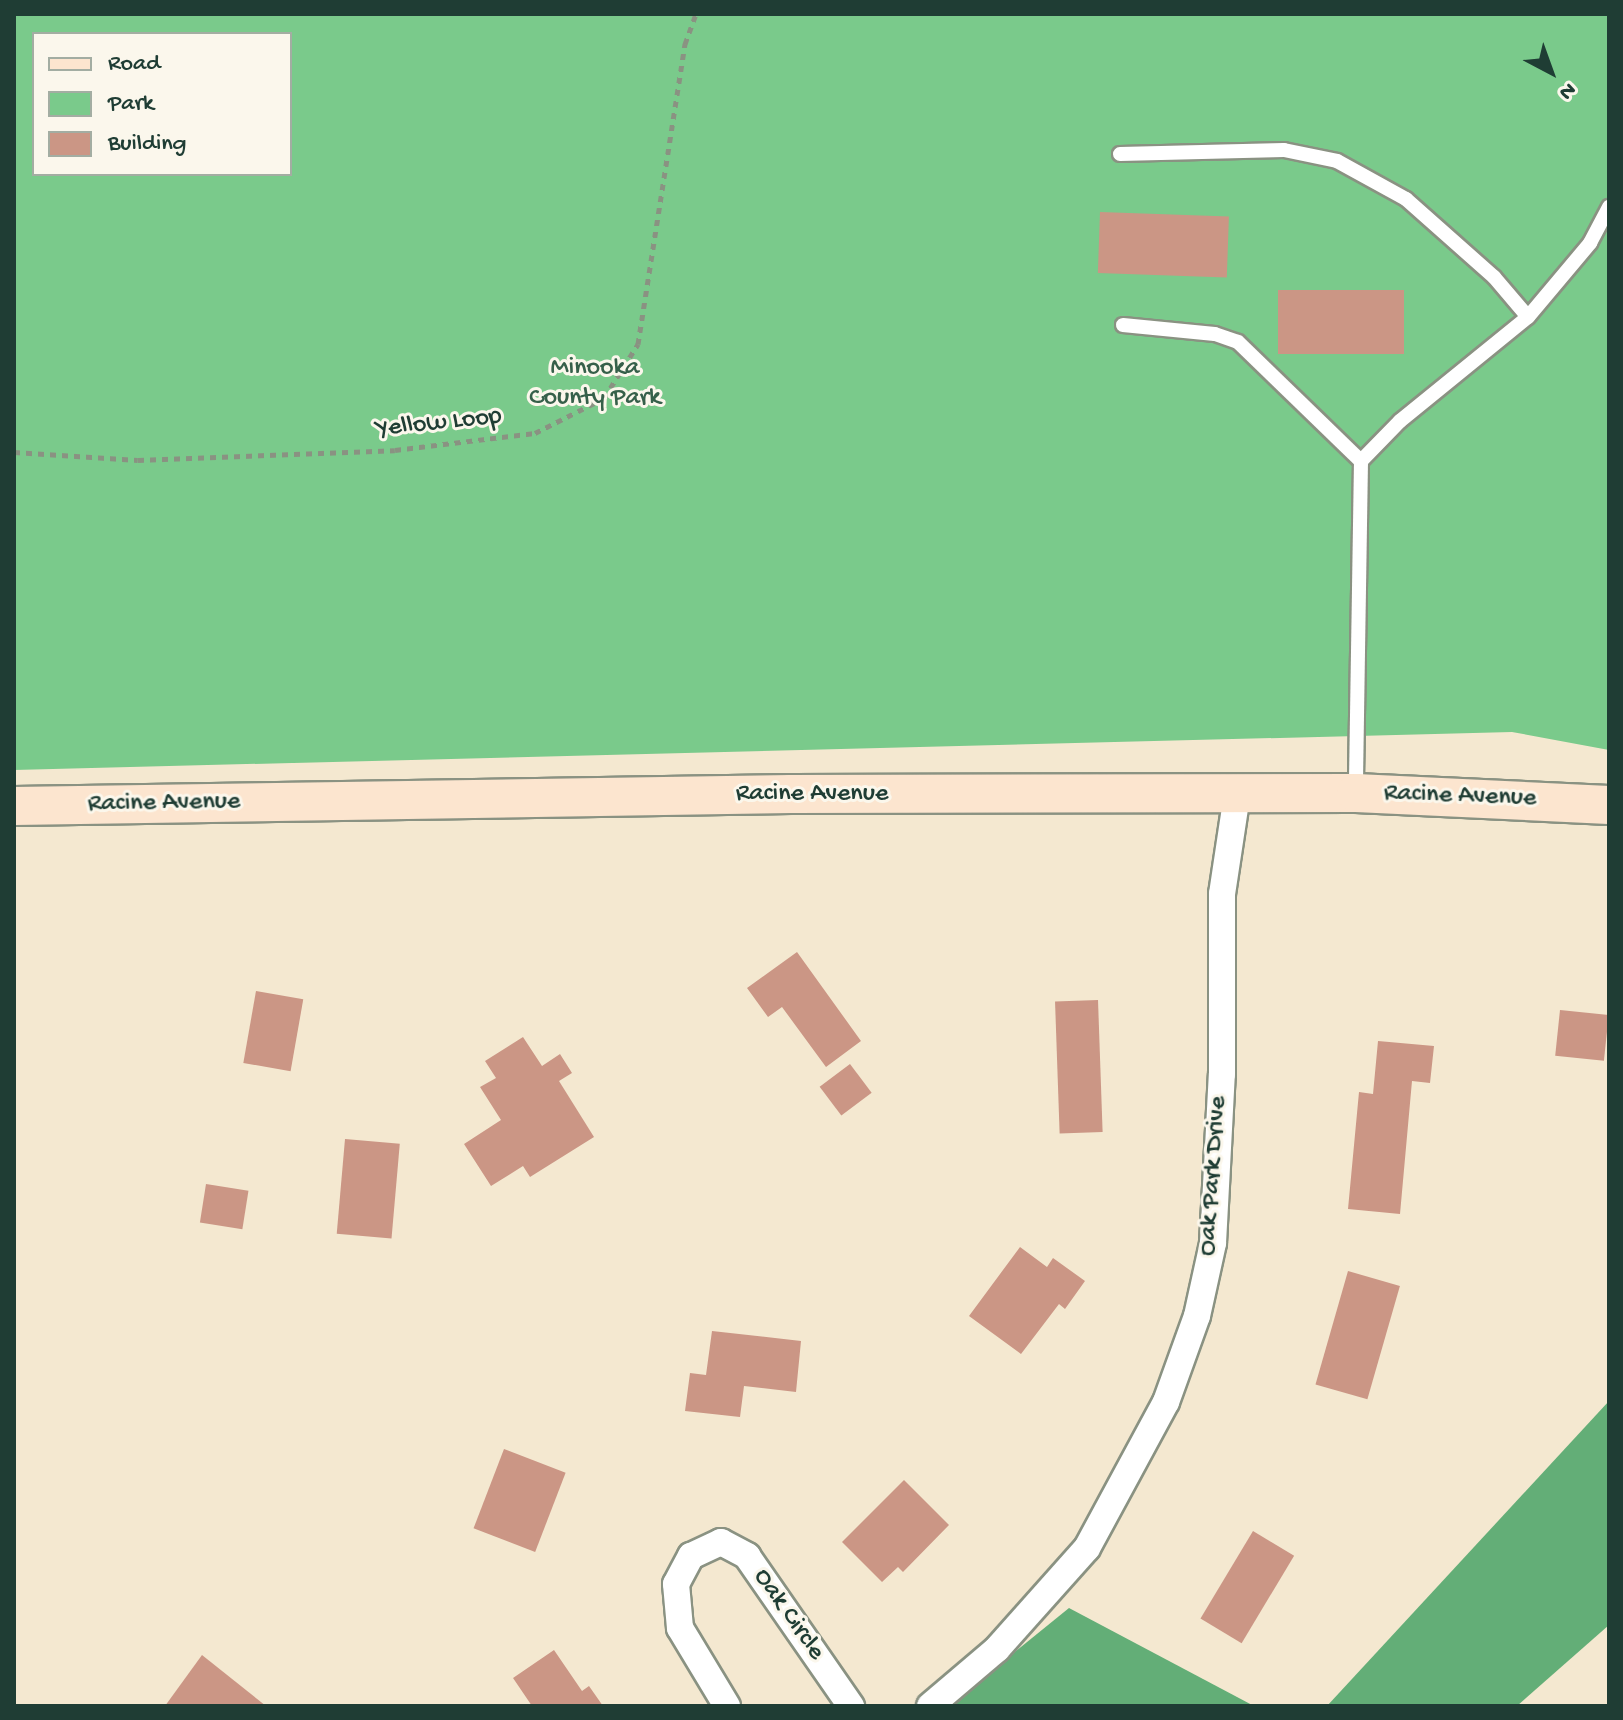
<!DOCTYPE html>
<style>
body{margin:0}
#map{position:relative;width:1623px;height:1720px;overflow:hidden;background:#f4e8d0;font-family:"Gochi Hand",sans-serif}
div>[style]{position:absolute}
.green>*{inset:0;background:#7aca8b}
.forest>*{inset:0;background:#63ae77}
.building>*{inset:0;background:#cb9685;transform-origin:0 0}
.path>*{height:5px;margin-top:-2.5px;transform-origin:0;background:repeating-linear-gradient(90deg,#8a9282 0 6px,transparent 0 12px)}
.roads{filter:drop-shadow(2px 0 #8a9282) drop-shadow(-2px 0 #8a9282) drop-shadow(0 2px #8a9282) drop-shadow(0 -2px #8a9282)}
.service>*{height:14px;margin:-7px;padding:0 7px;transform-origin:7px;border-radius:7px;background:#fff}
.minor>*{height:26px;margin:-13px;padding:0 13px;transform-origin:13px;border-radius:13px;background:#fff}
.secondary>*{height:38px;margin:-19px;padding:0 19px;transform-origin:19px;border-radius:19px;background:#fce5cf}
span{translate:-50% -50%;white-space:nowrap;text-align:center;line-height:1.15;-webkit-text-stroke:6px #fbf7ec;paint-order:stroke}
.park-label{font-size:26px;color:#36604a}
.street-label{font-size:26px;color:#1f3d34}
.frame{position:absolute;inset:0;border:16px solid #1f3d34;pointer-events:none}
.legend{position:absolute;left:32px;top:32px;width:260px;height:144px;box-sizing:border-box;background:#fbf7ec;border:2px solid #a3ada2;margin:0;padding:10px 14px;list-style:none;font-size:24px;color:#1f3d34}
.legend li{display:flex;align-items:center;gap:16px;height:40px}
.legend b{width:40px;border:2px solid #a3ada2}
.north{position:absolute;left:1511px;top:32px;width:80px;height:80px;-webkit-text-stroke:6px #fbf7ec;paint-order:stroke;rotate:139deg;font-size:22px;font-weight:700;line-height:32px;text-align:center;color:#1f3d34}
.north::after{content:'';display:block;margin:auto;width:28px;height:36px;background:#1f3d34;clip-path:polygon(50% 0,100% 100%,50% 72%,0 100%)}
</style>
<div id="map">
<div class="green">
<i style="clip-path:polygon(evenodd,14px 14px,1609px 14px,1609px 750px,1512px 732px,14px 770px,14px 14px,34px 34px,290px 34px,290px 174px,34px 174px,34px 34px)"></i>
</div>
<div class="forest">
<i style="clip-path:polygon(1609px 1401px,1609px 1625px,1517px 1706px,1327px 1706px)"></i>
<i style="clip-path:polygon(1069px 1608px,1254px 1706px,948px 1706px)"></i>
</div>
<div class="building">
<i style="left:1100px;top:212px;width:129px;height:61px;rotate:2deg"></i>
<i style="left:1278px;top:290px;width:126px;height:64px"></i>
<i style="clip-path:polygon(797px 952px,861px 1041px,826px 1067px,782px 1007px,768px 1017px,747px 988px)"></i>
<i style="left:256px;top:991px;width:48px;height:73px;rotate:10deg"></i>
<i style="left:1098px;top:1000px;width:132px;height:43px;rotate:88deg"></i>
<i style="left:1560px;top:1010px;width:49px;height:46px;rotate:6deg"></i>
<i style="clip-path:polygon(523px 1037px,542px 1066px,560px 1054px,572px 1073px,559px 1081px,594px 1137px,530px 1177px,523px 1166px,491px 1186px,464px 1144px,501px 1120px,480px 1087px,496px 1078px,485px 1061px)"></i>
<i style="clip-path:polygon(1378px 1041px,1434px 1046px,1430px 1083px,1412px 1081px,1400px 1214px,1348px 1209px,1359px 1092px,1373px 1094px)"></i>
<i style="left:850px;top:1064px;width:36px;height:38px;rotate:53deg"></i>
<i style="left:345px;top:1139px;width:55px;height:95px;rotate:5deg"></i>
<i style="left:206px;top:1184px;width:43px;height:39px;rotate:9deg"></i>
<i style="clip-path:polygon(1020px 1247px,1047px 1267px,1053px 1258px,1085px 1281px,1065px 1309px,1059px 1304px,1021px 1354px,969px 1316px)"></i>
<i style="left:1348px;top:1271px;width:54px;height:118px;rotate:16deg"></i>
<i style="clip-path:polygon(712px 1331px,801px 1341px,796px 1392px,744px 1386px,740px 1417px,685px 1411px,690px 1373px,706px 1375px)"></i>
<i style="left:504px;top:1449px;width:66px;height:85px;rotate:21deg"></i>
<i style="clip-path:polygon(904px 1480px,949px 1525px,903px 1572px,898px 1567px,882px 1582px,842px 1542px)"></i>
<i style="left:1253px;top:1531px;width:48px;height:102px;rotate:31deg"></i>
<i style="clip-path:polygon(554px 1650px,582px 1691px,589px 1686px,603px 1706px,532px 1706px,513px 1678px)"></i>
<i style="clip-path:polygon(202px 1655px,266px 1706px,165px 1706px)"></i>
</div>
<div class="path">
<i style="left:14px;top:452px;width:124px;rotate:3.7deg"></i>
<i style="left:138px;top:460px;width:257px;rotate:-2.2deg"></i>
<i style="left:395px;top:450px;width:141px;rotate:-6.9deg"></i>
<i style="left:535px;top:433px;width:77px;rotate:-26.9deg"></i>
<i style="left:604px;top:398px;width:64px;rotate:-57.8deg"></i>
<i style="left:638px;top:344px;width:304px;rotate:-81.1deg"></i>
<i style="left:685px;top:44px;width:32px;rotate:-70deg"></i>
</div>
<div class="roads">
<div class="service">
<i style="left:1120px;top:154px;width:164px;rotate:-1.4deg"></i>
<i style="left:1284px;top:150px;width:54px;rotate:11.7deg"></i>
<i style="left:1337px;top:161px;width:79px;rotate:28.8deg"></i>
<i style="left:1406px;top:199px;width:118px;rotate:41.6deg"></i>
<i style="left:1494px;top:277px;width:52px;rotate:49.6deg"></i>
<i style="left:1123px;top:325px;width:92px;rotate:5.6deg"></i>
<i style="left:1215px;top:334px;width:24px;rotate:19deg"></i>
<i style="left:1238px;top:342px;width:171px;rotate:44.1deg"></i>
<i style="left:1361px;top:461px;width:332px;rotate:90.9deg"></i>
<i style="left:1361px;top:461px;width:56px;rotate:-45.7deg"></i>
<i style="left:1400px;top:421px;width:165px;rotate:-39.1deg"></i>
<i style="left:1528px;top:317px;width:97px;rotate:-50deg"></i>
<i style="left:1590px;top:243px;width:41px;rotate:-62.2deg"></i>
</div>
<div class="minor">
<i style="left:727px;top:1706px;width:91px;rotate:-121.1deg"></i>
<i style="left:680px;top:1628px;width:44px;rotate:-95.2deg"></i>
<i style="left:676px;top:1584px;width:32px;rotate:-62deg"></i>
<i style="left:691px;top:1556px;width:33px;rotate:-25deg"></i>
<i style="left:721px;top:1542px;width:30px;rotate:28deg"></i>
<i style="left:747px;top:1556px;width:183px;rotate:55.3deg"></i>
<i style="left:930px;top:1706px;width:88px;rotate:-40.4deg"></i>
<i style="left:997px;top:1649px;width:135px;rotate:-48.3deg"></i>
<i style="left:1087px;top:1548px;width:166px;rotate:-61.6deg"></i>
<i style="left:1166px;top:1402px;width:91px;rotate:-70.2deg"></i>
<i style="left:1197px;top:1316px;width:75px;rotate:-77.6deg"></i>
<i style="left:1213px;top:1243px;width:169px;rotate:-87deg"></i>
<i style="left:1222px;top:1074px;width:180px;rotate:-90deg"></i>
<i style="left:1222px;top:894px;width:100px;rotate:-81.4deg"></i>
</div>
<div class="secondary">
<i style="left:14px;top:806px;width:777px;rotate:-0.88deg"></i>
<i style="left:791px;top:794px;width:565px;rotate:-0.1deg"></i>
<i style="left:1356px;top:793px;width:253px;rotate:2.7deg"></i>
</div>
</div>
<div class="park-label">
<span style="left:595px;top:384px">Minooka<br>County Park</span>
</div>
<div class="street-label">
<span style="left:439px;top:424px;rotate:-6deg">Yellow Loop</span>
<span style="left:812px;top:795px">Racine Avenue</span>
<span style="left:1460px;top:797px;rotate:2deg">Racine Avenue</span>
<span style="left:164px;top:804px;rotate:-1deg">Racine Avenue</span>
<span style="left:1214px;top:1176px;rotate:-86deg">Oak Park Drive</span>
<span style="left:788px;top:1615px;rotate:55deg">Oak Circle</span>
</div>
<div class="frame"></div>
<ul class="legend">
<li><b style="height:10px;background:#fce5cf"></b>Road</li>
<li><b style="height:22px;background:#7aca8b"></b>Park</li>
<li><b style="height:22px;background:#cb9685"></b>Building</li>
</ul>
<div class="north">N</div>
</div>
